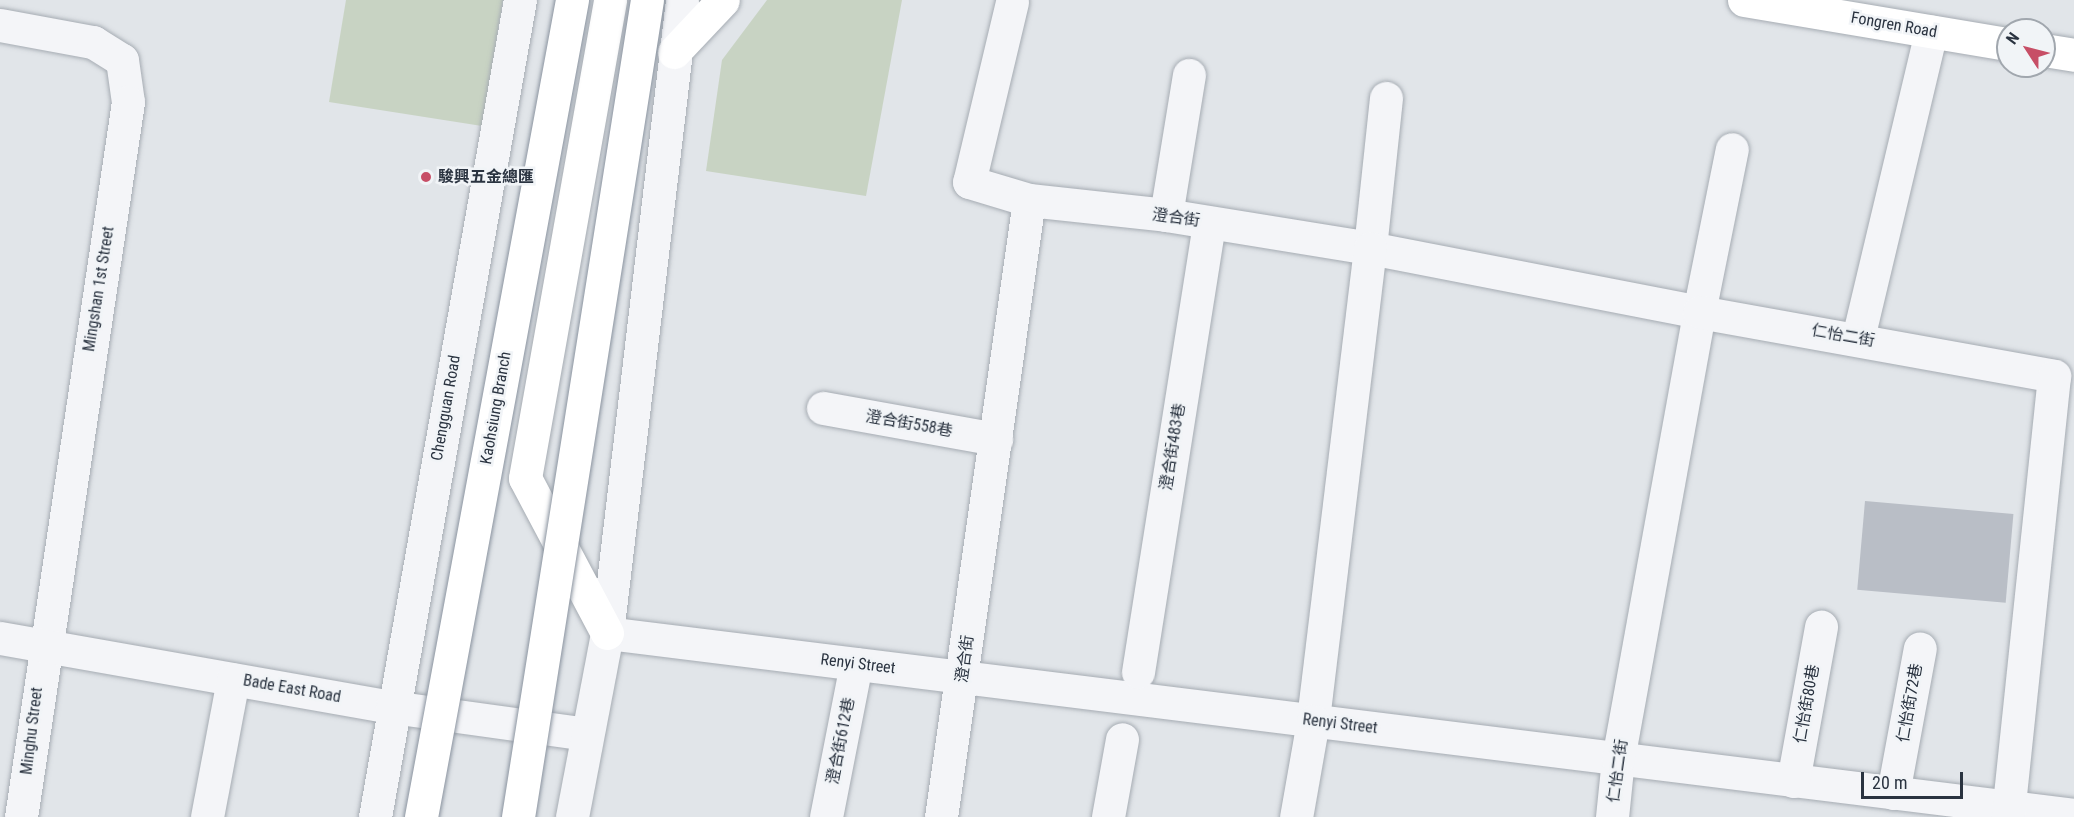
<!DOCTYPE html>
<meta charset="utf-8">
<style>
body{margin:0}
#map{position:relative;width:2074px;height:817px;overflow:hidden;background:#e1e5e9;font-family:"Roboto Condensed","Noto Sans TC",sans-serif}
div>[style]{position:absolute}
.green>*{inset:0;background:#c8d3c3}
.building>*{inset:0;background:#b9bec6;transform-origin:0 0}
.roads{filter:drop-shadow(0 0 2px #a6acb3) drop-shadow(0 0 2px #a6acb3)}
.minor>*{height:33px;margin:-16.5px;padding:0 16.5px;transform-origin:16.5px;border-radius:16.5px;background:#f4f5f8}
.major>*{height:33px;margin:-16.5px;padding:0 16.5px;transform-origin:16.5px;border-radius:16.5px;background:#fff}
.bridges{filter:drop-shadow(0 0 2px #8a939f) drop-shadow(0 0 2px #8a939f)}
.highway-bridge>*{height:33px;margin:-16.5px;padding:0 16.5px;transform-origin:16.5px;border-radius:16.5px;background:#fff}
.dots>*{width:16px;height:16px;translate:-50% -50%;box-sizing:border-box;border:3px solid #f1f4f7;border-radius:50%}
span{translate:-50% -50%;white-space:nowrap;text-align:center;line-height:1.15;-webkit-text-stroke:5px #f1f4f7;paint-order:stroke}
.street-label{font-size:16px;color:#2a3340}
.poi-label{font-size:16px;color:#2a3340;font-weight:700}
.left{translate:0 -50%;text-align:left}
.north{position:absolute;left:1996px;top:18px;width:60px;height:60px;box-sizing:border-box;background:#f1f4f7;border:2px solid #a1a7ae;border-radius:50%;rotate:306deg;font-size:16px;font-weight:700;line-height:24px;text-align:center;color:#2a3340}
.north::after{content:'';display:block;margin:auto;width:21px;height:27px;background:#c74e66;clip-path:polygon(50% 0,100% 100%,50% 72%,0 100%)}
.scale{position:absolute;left:1861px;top:772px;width:102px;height:27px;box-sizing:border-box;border:3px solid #2a3340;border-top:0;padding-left:8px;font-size:18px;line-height:21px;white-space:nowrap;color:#2a3340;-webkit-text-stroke:4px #f1f4f7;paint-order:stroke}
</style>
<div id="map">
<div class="green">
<i style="clip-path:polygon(346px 0,503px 0,482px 126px,329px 102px)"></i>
<i style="clip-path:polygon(767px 0,902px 0,866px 196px,706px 171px,722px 60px)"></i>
</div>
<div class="building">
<i style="left:1865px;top:501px;width:149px;height:89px;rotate:5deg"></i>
</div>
<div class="roads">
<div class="minor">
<i style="left:1012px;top:2px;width:185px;rotate:103.4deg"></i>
<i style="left:969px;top:182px;width:63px;rotate:16.7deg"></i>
<i style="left:0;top:25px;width:95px;rotate:10.4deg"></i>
<i style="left:93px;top:42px;width:34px;rotate:32deg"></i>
<i style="left:122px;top:60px;width:42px;rotate:81.9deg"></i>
<i style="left:128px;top:102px;width:723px;rotate:98.51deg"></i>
<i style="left:1386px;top:98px;width:151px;rotate:96.1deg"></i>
<i style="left:1370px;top:248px;width:335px;rotate:11deg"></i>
<i style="left:1699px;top:312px;width:166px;rotate:-78.6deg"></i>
<i style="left:1166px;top:215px;width:142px;rotate:-80.7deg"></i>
<i style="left:1858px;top:338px;width:315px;rotate:-76.6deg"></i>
<i style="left:823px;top:408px;width:176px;rotate:10.2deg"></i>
<i style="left:607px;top:633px;width:1478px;rotate:7.07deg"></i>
<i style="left:0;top:638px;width:398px;rotate:10deg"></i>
<i style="left:392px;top:707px;width:196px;rotate:7.9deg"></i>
<i style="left:1138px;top:672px;width:455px;rotate:-81deg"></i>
<i style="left:1793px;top:781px;width:157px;rotate:-79.7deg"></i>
<i style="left:1893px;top:793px;width:147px;rotate:-79.5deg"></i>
<i style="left:207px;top:817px;width:140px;rotate:-79.3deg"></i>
<i style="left:375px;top:817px;width:830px;rotate:-79.94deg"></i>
<i style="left:572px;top:817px;width:187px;rotate:-79.2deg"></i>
<i style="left:607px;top:633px;width:637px;rotate:-83.24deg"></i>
<i style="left:826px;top:817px;width:156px;rotate:-78.9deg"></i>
<i style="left:941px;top:817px;width:623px;rotate:-81.88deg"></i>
<i style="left:1029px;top:200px;width:138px;rotate:6.2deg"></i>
<i style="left:1166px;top:215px;width:207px;rotate:9.2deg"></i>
<i style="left:1370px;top:248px;width:476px;rotate:96.9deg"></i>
<i style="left:1313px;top:721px;width:97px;rotate:100deg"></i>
<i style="left:1108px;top:817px;width:79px;rotate:-79.8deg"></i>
<i style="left:1612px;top:817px;width:58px;rotate:-84.1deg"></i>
<i style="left:1618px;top:759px;width:454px;rotate:-79.7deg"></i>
<i style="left:1699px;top:312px;width:361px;rotate:10.2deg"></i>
<i style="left:2054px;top:376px;width:443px;rotate:96deg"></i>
</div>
<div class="major">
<i style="left:1744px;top:0;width:268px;rotate:9.5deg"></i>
<i style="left:2044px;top:50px;width:30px;rotate:9deg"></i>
<i style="left:674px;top:52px;width:71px;rotate:-46.7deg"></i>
<i style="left:607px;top:633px;width:175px;rotate:-117.9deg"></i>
<i style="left:525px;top:478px;width:485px;rotate:-79.9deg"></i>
</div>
</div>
<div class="bridges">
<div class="highway-bridge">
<i style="left:421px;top:817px;width:831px;rotate:-79.53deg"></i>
<i style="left:518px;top:817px;width:827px;rotate:-81.03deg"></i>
</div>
</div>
<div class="dots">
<i style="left:426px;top:177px;background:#c74e66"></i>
</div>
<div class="street-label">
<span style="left:1894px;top:25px;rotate:10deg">Fongren Road</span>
<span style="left:1176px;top:218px;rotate:8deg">澄合街</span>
<span style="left:99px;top:289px;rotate:-81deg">Mingshan 1st Street</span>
<span style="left:1843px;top:336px;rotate:10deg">仁怡二街</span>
<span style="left:446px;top:408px;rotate:-80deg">Chengguan Road</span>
<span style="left:496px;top:408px;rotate:-80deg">Kaohsiung Branch</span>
<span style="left:909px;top:424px;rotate:10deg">澄合街558巷</span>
<span style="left:1173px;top:447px;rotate:-81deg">澄合街483巷</span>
<span style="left:965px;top:659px;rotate:-82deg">澄合街</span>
<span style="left:858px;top:664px;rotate:7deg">Renyi Street</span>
<span style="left:292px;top:689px;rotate:10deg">Bade East Road</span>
<span style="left:1910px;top:703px;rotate:-80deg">仁怡街72巷</span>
<span style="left:1807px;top:704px;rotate:-80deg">仁怡街80巷</span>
<span style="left:1340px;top:724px;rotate:7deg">Renyi Street</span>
<span style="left:32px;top:731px;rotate:-83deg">Minghu Street</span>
<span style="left:841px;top:741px;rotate:-79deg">澄合街612巷</span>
<span style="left:1618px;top:771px;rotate:-82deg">仁怡二街</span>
</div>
<div class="poi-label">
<span class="left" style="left:438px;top:177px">駿興五金總匯</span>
</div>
<div class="north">N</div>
<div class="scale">20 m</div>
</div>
